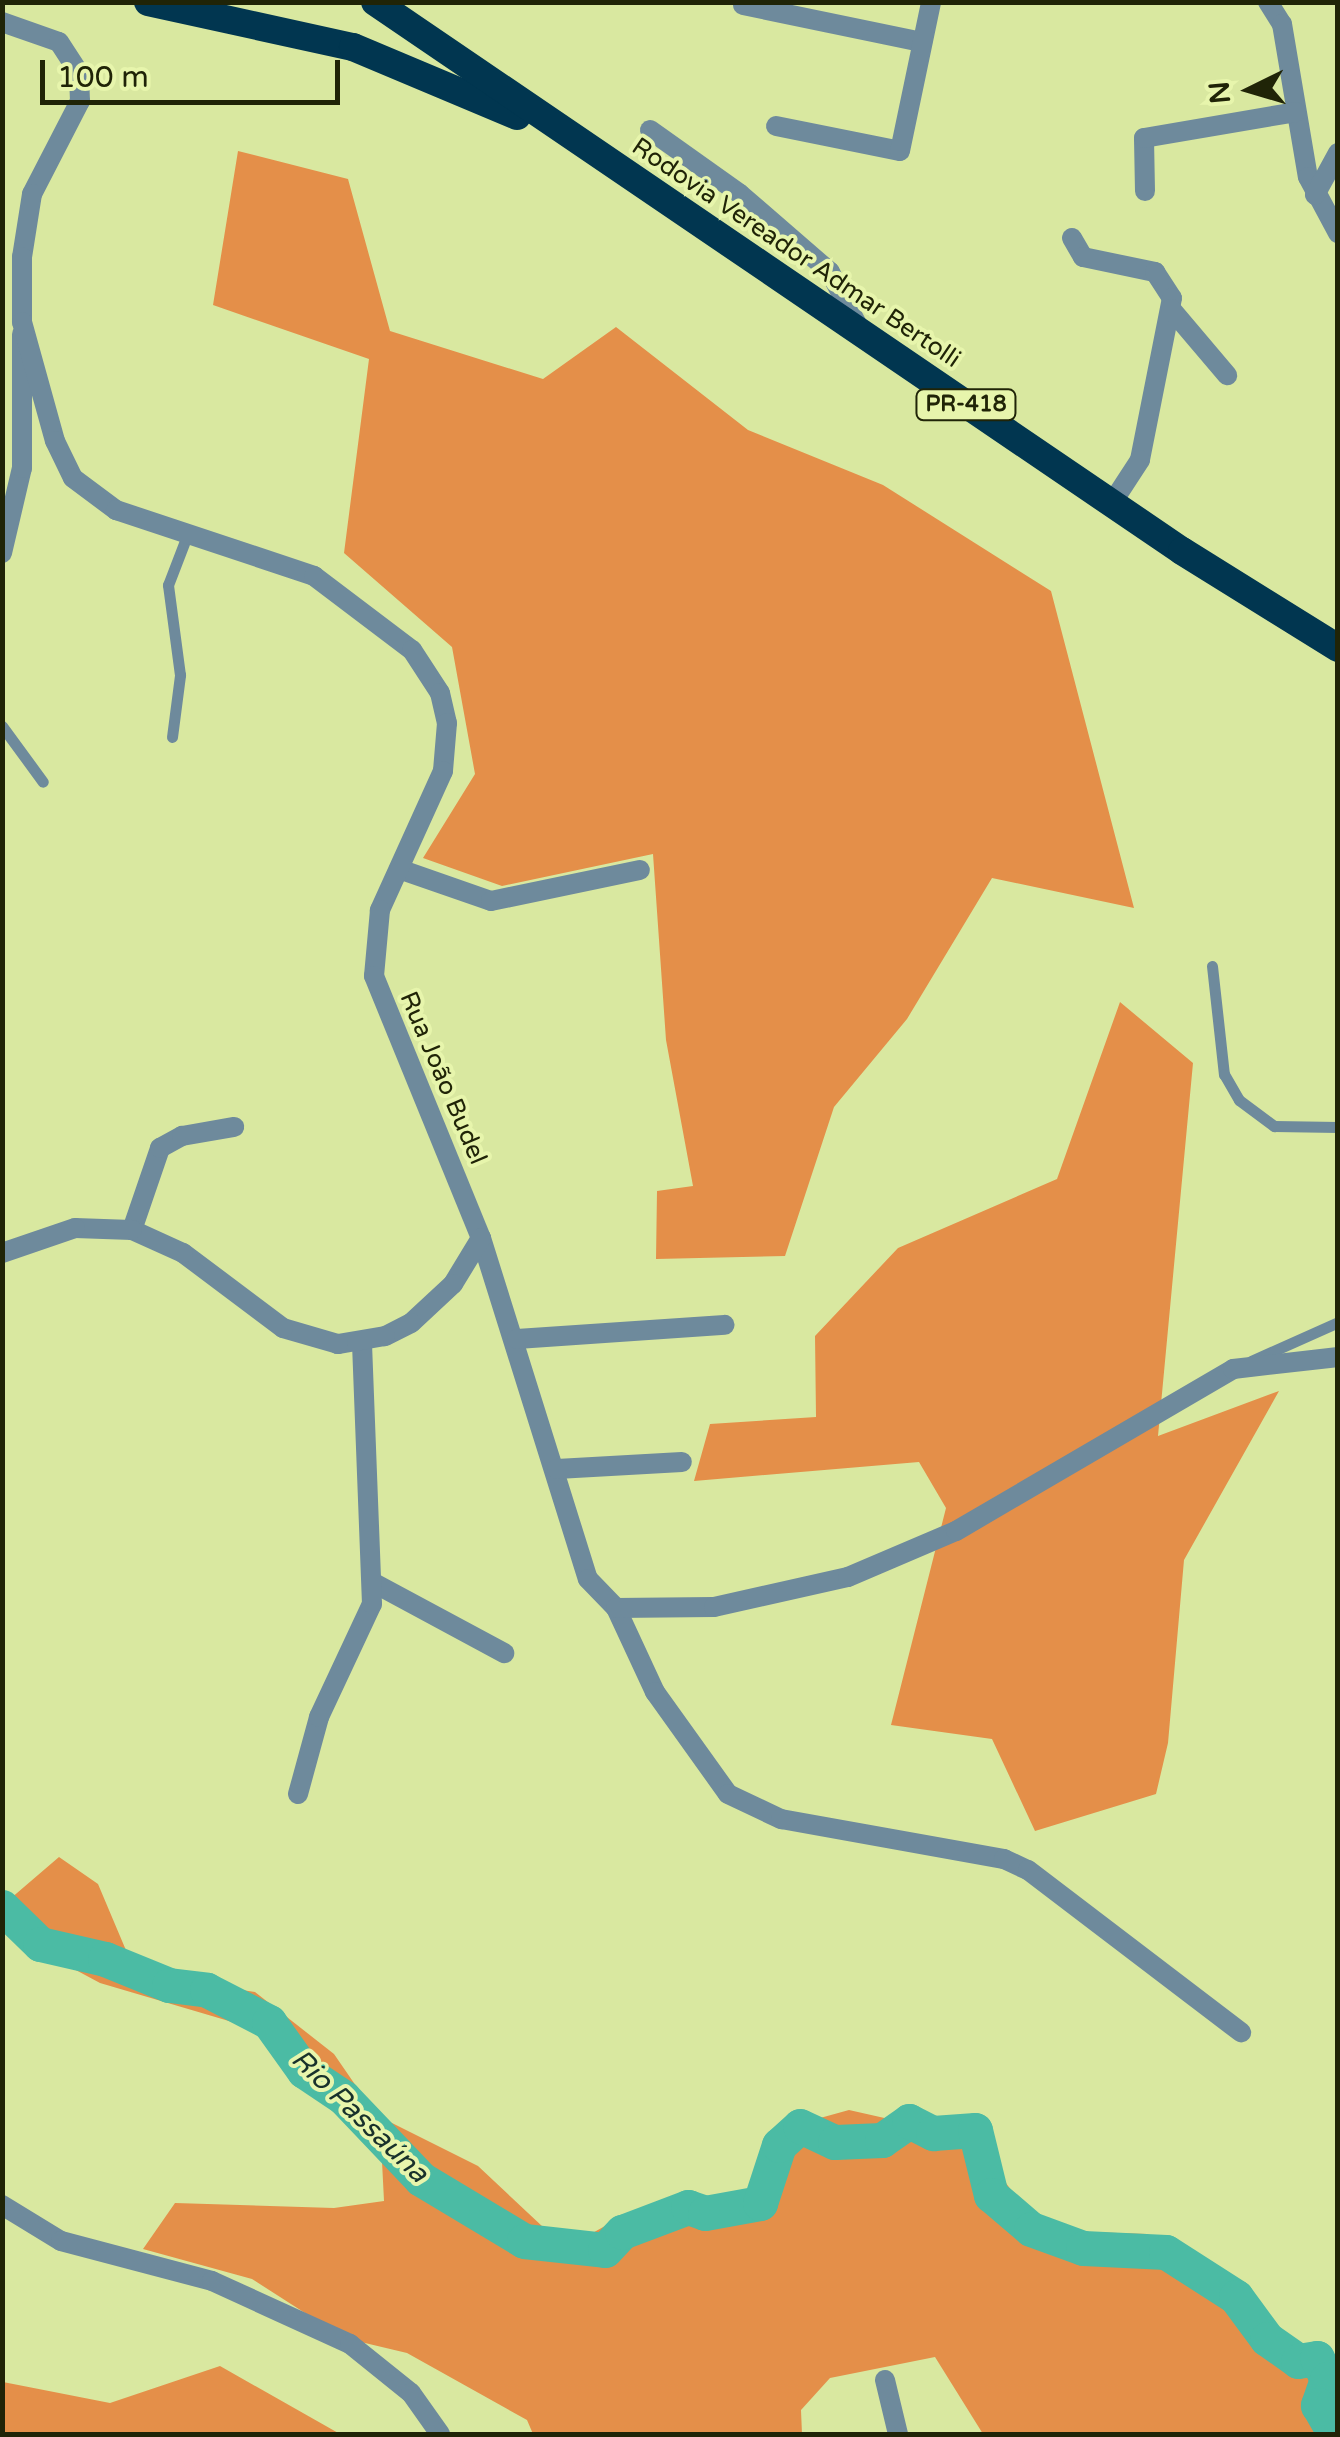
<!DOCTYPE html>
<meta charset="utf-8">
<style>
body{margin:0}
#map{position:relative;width:1340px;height:2437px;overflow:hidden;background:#d9e8a0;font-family:"Varela Round",sans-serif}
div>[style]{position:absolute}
.forest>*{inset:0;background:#e48f49}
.river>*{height:35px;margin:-17.5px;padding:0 17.5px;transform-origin:17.5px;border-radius:17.5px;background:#4bbba4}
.service>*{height:11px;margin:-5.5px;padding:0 5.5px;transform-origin:5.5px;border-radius:5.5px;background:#6e8a9c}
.minor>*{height:20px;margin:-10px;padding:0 10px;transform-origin:10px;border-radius:10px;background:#6e8a9c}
.tertiary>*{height:20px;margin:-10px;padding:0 10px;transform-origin:10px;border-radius:10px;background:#6e8a9c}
.trunk>*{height:28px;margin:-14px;padding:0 14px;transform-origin:14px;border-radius:14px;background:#013650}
span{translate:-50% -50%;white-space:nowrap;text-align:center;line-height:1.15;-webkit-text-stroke:8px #e7f5ac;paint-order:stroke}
.shield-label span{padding:2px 8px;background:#e7f5ac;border:2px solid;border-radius:8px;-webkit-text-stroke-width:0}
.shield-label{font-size:22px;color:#202407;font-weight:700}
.street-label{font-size:25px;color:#202407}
.water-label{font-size:28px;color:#18312b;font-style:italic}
.frame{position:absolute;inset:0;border:5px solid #202407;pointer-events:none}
.north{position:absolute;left:1200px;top:40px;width:100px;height:100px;-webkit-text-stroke:8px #e7f5ac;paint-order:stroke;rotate:265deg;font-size:28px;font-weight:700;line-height:40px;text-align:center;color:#202407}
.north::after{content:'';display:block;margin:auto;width:35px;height:45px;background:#202407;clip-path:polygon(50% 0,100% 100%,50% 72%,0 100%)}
.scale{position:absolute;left:40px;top:60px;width:300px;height:45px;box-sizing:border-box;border:5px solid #202407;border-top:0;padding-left:12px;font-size:30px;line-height:35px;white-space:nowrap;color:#202407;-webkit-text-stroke:8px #e7f5ac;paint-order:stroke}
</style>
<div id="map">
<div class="forest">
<i style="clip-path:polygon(238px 151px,348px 179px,390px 331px,543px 379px,616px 327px,748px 430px,883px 485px,1051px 591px,1134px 908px,992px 878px,907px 1019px,834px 1107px,785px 1256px,656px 1259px,657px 1191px,693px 1186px,666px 1040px,653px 854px,502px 886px,423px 858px,475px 774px,452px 647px,344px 553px,369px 359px,213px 305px)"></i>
<i style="clip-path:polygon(1120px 1002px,1193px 1063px,1158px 1436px,1279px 1391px,1184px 1560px,1168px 1743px,1156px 1794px,1035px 1831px,992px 1739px,891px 1725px,946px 1508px,919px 1462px,694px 1481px,710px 1424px,816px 1417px,815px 1336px,898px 1248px,1057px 1179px)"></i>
<i style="clip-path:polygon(59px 1857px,98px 1884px,136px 1974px,255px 1992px,334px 2054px,376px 2115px,478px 2166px,543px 2227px,580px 2240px,630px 2212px,751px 2203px,784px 2128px,849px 2110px,973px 2138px,1025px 2209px,1061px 2231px,1147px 2234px,1244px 2282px,1337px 2408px,1337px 2434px,983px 2434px,935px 2357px,830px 2378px,801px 2410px,802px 2434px,533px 2434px,527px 2420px,407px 2353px,344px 2338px,252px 2279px,143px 2249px,175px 2203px,334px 2208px,384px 2201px,380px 2122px,340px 2077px,263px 2031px,100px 1983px,3px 1931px,2px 1893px,10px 1899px)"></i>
<i style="clip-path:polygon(220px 2366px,340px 2434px,3px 2434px,3px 2382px,110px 2403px)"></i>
</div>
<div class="river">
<i style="left:2px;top:1907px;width:53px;rotate:44.2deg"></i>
<i style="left:40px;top:1944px;width:67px;rotate:13deg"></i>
<i style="left:105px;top:1959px;width:69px;rotate:22.1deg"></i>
<i style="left:169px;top:1985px;width:38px;rotate:7deg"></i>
<i style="left:207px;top:1990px;width:70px;rotate:27.3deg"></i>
<i style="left:269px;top:2022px;width:60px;rotate:54.5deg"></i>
<i style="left:304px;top:2071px;width:47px;rotate:33.7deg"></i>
<i style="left:343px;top:2097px;width:113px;rotate:46.4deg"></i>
<i style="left:421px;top:2179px;width:120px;rotate:31deg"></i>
<i style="left:524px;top:2241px;width:81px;rotate:6.3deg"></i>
<i style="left:605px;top:2250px;width:25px;rotate:-47deg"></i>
<i style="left:622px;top:2232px;width:71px;rotate:-20.7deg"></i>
<i style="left:688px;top:2207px;width:18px;rotate:19deg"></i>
<i style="left:705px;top:2213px;width:56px;rotate:-10.3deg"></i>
<i style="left:760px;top:2203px;width:61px;rotate:-71.9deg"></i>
<i style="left:779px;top:2145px;width:28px;rotate:-42deg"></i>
<i style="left:800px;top:2126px;width:38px;rotate:25deg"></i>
<i style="left:835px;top:2142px;width:47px;rotate:-2.4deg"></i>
<i style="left:882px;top:2140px;width:33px;rotate:-35deg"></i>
<i style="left:909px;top:2121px;width:27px;rotate:27deg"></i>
<i style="left:933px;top:2133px;width:42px;rotate:-4.1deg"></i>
<i style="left:975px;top:2130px;width:67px;rotate:76.2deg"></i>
<i style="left:991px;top:2195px;width:52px;rotate:40.4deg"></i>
<i style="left:1031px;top:2229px;width:55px;rotate:20.1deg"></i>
<i style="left:1083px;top:2248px;width:83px;rotate:2.8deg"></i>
<i style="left:1166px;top:2252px;width:83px;rotate:32.7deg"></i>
<i style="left:1236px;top:2297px;width:52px;rotate:53.6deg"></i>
<i style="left:1267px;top:2339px;width:38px;rotate:35deg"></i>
<i style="left:1298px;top:2361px;width:19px;rotate:-9deg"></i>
<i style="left:1317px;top:2358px;width:23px;rotate:65deg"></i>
<i style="left:1327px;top:2379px;width:28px;rotate:109deg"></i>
<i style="left:1318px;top:2405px;width:34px;rotate:60deg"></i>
</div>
<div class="service">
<i style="left:2px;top:726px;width:69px;rotate:53.8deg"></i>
<i style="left:172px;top:737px;width:63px;rotate:-82.6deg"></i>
<i style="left:180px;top:675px;width:91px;rotate:-97.6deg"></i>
<i style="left:168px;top:585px;width:56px;rotate:-69deg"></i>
<i style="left:1212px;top:966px;width:109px;rotate:83.7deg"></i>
<i style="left:1224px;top:1074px;width:30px;rotate:60deg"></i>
<i style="left:1239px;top:1100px;width:44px;rotate:36.6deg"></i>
<i style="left:1274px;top:1126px;width:64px;rotate:0.9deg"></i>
<i style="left:1251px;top:1361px;width:95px;rotate:-24.1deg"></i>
</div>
<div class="minor">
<i style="left:1268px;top:2px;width:26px;rotate:58deg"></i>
<i style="left:1282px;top:24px;width:155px;rotate:80.4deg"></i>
<i style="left:1308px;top:177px;width:64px;rotate:61.8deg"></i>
<i style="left:743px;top:5px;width:183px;rotate:11.7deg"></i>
<i style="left:776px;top:126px;width:126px;rotate:11.4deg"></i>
<i style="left:900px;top:151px;width:152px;rotate:-78.2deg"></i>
<i style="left:650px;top:130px;width:110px;rotate:35.4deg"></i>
<i style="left:740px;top:194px;width:119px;rotate:40.9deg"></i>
<i style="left:830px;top:272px;width:70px;rotate:62.7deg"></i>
<i style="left:1145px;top:191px;width:53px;rotate:-91.1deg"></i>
<i style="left:1144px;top:138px;width:154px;rotate:-9.7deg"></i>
<i style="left:1315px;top:195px;width:48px;rotate:-61.3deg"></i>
<i style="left:1072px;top:238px;width:22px;rotate:60deg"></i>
<i style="left:1083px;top:257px;width:74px;rotate:11.8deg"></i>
<i style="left:1155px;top:272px;width:31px;rotate:57deg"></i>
<i style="left:1172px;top:298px;width:165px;rotate:101.2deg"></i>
<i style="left:1140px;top:460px;width:51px;rotate:123.1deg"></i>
<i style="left:1171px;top:309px;width:87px;rotate:49.7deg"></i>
<i style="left:2px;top:553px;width:87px;rotate:-76.8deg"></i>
<i style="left:22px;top:468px;width:134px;rotate:-90deg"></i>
<i style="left:399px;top:869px;width:97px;rotate:19.2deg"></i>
<i style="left:491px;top:901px;width:152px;rotate:-11.8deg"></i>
<i style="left:132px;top:1230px;width:87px;rotate:-71.1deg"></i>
<i style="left:160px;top:1148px;width:25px;rotate:-29deg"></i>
<i style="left:182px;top:1136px;width:53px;rotate:-9.8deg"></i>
<i style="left:481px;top:1238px;width:357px;rotate:72.6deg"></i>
<i style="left:588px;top:1579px;width:40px;rotate:46deg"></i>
<i style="left:616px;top:1608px;width:93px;rotate:65.1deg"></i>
<i style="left:655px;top:1692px;width:125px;rotate:54.4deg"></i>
<i style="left:728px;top:1794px;width:59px;rotate:25.3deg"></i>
<i style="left:781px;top:1819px;width:227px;rotate:10.2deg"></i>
<i style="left:1004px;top:1859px;width:26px;rotate:25deg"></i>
<i style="left:1028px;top:1870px;width:268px;rotate:37.3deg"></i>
<i style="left:517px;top:1339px;width:208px;rotate:-3.9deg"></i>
<i style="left:557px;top:1469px;width:125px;rotate:-3.2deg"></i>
<i style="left:374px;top:1583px;width:148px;rotate:28.3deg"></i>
<i style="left:616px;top:1608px;width:98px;rotate:-0.6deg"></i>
<i style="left:714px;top:1607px;width:137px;rotate:-12.6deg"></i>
<i style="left:848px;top:1577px;width:117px;rotate:-23.1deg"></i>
<i style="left:956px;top:1531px;width:321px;rotate:-30.3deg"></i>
<i style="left:1233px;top:1369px;width:106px;rotate:-6.5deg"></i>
<i style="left:298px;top:1794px;width:80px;rotate:-74.7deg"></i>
<i style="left:319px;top:1717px;width:125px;rotate:-64.9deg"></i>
<i style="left:372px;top:1604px;width:262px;rotate:-92.2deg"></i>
<i style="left:2px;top:2205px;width:69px;rotate:31.4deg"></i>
<i style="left:61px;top:2241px;width:156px;rotate:14.8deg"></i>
<i style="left:212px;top:2281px;width:152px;rotate:24.5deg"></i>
<i style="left:350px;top:2344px;width:78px;rotate:38.8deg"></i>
<i style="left:411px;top:2393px;width:50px;rotate:54.7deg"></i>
<i style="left:885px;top:2380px;width:56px;rotate:76.5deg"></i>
</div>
<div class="tertiary">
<i style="left:2px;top:22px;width:60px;rotate:19.3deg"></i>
<i style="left:59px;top:42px;width:37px;rotate:57deg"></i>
<i style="left:79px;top:73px;width:28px;rotate:88deg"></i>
<i style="left:80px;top:101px;width:105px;rotate:117.3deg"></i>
<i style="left:32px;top:194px;width:64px;rotate:99deg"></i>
<i style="left:22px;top:257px;width:65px;rotate:90deg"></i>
<i style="left:22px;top:322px;width:123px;rotate:74.5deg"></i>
<i style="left:55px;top:441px;width:41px;rotate:64.1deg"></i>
<i style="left:73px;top:478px;width:54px;rotate:36.7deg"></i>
<i style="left:116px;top:510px;width:209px;rotate:18.4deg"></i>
<i style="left:314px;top:576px;width:123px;rotate:37.1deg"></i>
<i style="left:412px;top:650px;width:51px;rotate:56.9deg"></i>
<i style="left:440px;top:693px;width:31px;rotate:77deg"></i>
<i style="left:447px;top:723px;width:48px;rotate:94.8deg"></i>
<i style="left:443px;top:771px;width:153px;rotate:114.4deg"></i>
<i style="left:380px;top:910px;width:66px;rotate:95.2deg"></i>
<i style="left:374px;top:976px;width:283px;rotate:67.8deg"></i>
<i style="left:481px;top:1238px;width:54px;rotate:121.3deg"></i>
<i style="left:453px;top:1284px;width:57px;rotate:137.1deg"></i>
<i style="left:411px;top:1323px;width:29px;rotate:153deg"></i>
<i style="left:385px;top:1336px;width:48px;rotate:170.3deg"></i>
<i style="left:338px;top:1344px;width:57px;rotate:-163.8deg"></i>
<i style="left:283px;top:1328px;width:125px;rotate:-143.1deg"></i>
<i style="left:183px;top:1253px;width:56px;rotate:-155.7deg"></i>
<i style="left:132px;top:1230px;width:57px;rotate:-178deg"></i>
<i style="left:75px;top:1228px;width:77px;rotate:161.1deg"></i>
</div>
<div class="trunk">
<i style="left:148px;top:2px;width:210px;rotate:12.4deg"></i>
<i style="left:353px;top:47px;width:178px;rotate:22.8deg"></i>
<i style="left:375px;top:2px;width:976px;rotate:34.23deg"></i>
<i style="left:1182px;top:551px;width:184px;rotate:31.9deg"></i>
</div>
<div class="shield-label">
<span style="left:966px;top:405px">PR-418</span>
</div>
<div class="street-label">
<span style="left:796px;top:253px;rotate:34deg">Rodovia Vereador Admar Bertolli</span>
<span style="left:443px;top:1078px;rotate:67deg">Rua João Budel</span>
</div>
<div class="water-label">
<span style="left:360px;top:2116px;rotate:44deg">Rio Passaúna</span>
</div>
<div class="frame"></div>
<div class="north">N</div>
<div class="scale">100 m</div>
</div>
